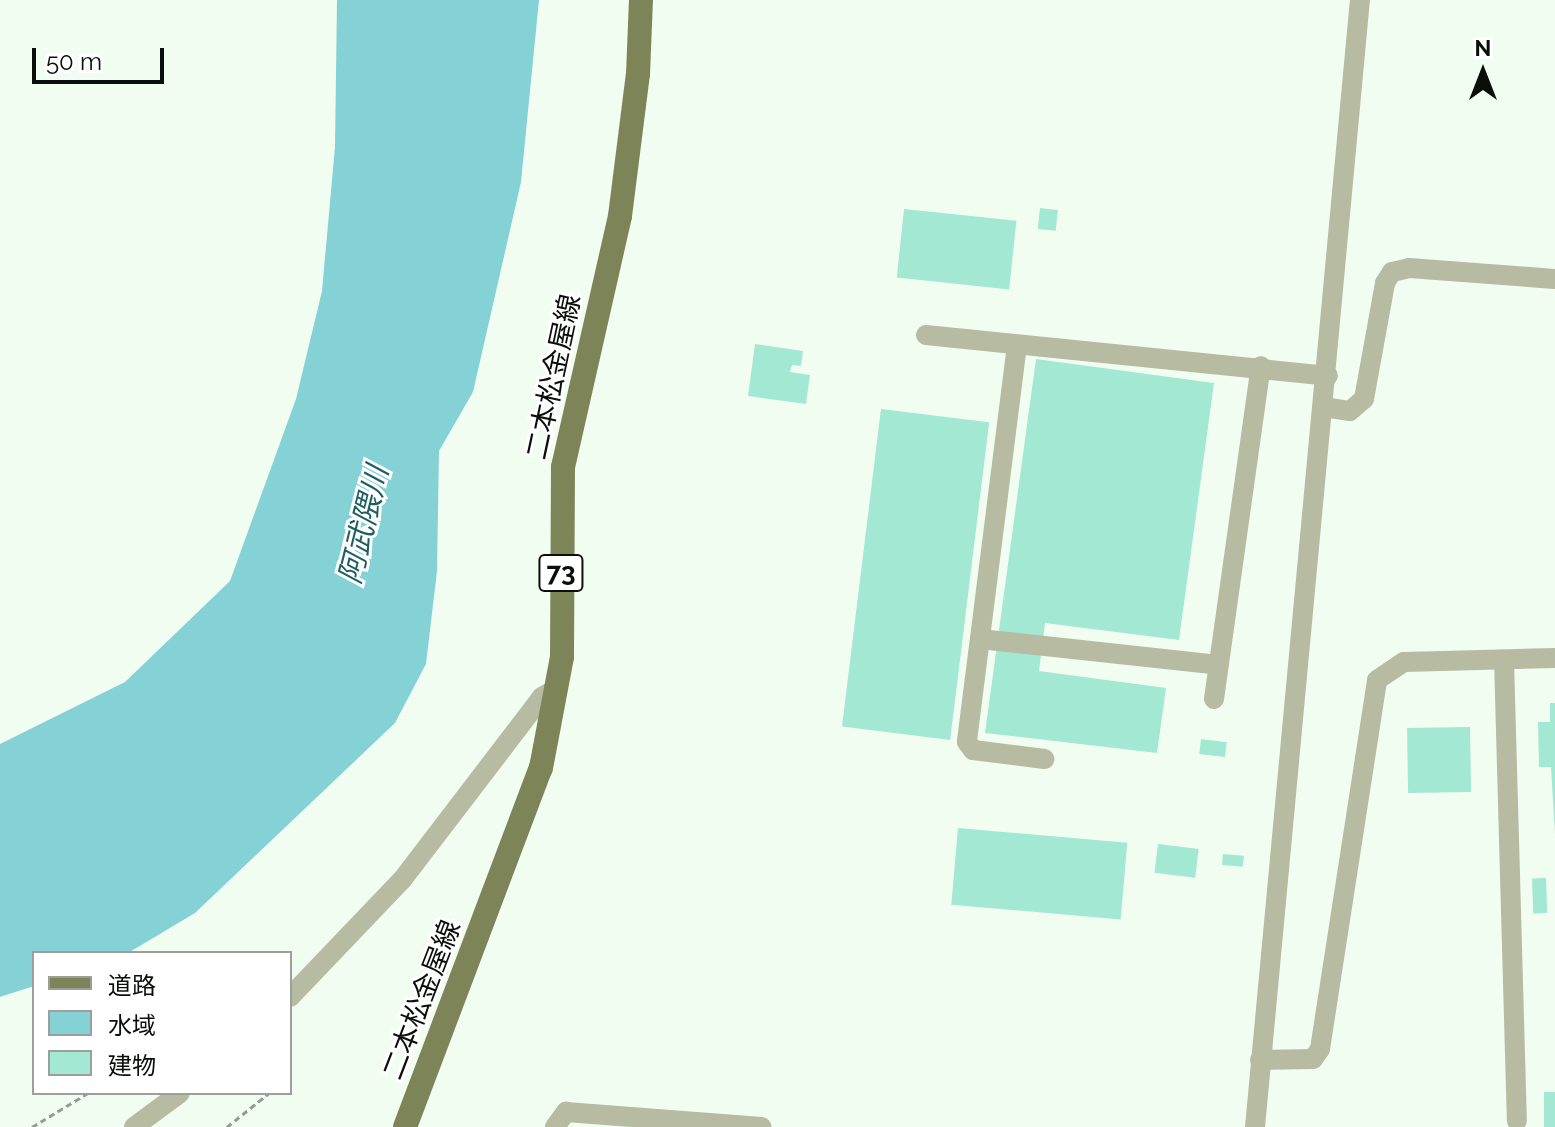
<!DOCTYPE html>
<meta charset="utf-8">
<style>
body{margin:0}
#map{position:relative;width:1555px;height:1127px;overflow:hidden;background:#f2fdf2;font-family:Raleway,"Noto Sans JP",sans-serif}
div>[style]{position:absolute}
.water>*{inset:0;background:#84d1d6}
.building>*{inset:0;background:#a2e8d2;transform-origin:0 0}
.path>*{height:3px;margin-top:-1.5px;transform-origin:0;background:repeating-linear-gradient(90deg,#949c94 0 6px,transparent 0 10px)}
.minor>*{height:20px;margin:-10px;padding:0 10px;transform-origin:10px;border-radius:10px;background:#b6bba2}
.major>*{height:24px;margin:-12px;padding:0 12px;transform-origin:12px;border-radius:12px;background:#7d8558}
span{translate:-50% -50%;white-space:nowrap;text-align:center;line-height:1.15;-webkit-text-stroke:6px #fff;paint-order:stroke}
.shield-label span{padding:2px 6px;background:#fff;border:2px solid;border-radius:6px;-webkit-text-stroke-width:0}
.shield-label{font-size:26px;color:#0b0f0b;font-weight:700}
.street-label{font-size:28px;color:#0b0f0b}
.water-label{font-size:30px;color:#1f5f63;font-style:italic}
.legend{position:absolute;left:32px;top:951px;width:260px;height:144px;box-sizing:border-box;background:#fff;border:2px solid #9d9f9d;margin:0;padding:10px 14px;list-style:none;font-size:24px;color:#0b0f0b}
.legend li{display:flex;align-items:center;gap:16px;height:40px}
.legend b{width:40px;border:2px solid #9d9f9d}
.north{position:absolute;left:1443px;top:32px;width:80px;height:80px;-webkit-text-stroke:6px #fff;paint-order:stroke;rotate:0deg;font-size:22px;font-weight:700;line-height:32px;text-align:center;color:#0b0f0b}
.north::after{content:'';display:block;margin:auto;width:28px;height:36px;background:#0b0f0b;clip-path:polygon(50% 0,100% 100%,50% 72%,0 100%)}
.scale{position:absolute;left:32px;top:48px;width:132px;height:36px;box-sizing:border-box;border:4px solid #0b0f0b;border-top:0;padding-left:10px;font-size:24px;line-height:28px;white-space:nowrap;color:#0b0f0b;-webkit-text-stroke:6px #fff;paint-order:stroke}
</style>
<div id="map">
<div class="water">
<i style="clip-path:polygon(337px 0,539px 0,521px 182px,473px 392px,439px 451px,437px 571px,426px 664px,395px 723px,195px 913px,128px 953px,34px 953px,34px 986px,0 997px,0 744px,125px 682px,230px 581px,296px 399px,322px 291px,335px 147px)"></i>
</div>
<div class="building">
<i style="left:1040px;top:208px;width:18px;height:21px;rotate:6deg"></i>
<i style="left:904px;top:209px;width:113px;height:69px;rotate:6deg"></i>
<i style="clip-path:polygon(755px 344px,803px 351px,801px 366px,792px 365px,790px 372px,810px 375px,806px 404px,748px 396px)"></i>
<i style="clip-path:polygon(1036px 359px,1214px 383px,1179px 640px,1045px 623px,1039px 671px,1166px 688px,1157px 753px,985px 733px)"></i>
<i style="left:881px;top:409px;width:109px;height:320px;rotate:7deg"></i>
<i style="clip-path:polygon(1550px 703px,1555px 703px,1555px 834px,1551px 767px,1539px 767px,1538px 722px,1550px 722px)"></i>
<i style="left:1470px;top:727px;width:65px;height:63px;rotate:89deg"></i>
<i style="left:1201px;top:739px;width:26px;height:15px;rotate:7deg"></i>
<i style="left:958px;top:828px;width:170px;height:77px;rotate:5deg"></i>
<i style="left:1158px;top:844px;width:41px;height:29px;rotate:7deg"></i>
<i style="left:1223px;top:854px;width:21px;height:11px;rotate:5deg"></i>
<i style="left:1546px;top:878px;width:35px;height:14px;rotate:88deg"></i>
<i style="left:1544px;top:1092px;width:11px;height:35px"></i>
</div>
<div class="path">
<i style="left:32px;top:1127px;width:66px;rotate:-31.3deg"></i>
<i style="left:227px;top:1127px;width:54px;rotate:-39deg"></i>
</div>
<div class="minor">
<i style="left:926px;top:335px;width:404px;rotate:5.8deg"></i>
<i style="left:1017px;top:345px;width:400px;rotate:97.2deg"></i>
<i style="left:967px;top:742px;width:10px;rotate:53deg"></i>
<i style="left:973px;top:750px;width:72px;rotate:7.2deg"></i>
<i style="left:1324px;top:407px;width:26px;rotate:9deg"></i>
<i style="left:1350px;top:411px;width:18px;rotate:-41deg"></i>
<i style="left:1364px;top:399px;width:118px;rotate:-79.7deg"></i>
<i style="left:1385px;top:283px;width:13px;rotate:-58deg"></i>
<i style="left:1392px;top:272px;width:17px;rotate:-13deg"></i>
<i style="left:1409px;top:268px;width:146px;rotate:4.3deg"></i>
<i style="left:980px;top:639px;width:240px;rotate:6.2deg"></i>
<i style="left:1504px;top:660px;width:461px;rotate:88.4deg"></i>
<i style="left:1214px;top:699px;width:336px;rotate:-82deg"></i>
<i style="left:290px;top:997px;width:162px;rotate:-46.3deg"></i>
<i style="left:402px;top:880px;width:230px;rotate:-52.6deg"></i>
<i style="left:542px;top:697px;width:16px;rotate:-30deg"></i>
<i style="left:1260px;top:1060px;width:53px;rotate:-1.1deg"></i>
<i style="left:1313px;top:1059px;width:12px;rotate:-55deg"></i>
<i style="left:1320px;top:1049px;width:373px;rotate:-81.2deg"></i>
<i style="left:1377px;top:680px;width:32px;rotate:-34deg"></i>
<i style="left:1404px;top:662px;width:151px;rotate:-1.5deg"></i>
<i style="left:134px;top:1127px;width:57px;rotate:-36.5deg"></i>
<i style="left:555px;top:1127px;width:19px;rotate:-54deg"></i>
<i style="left:566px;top:1112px;width:196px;rotate:4.4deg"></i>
<i style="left:1255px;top:1127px;width:1132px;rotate:-84.68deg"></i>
</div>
<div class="major">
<i style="left:405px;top:1127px;width:384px;rotate:-69.3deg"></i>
<i style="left:541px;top:768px;width:113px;rotate:-79.3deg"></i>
<i style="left:562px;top:657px;width:190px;rotate:-89.7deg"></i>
<i style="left:563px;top:467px;width:257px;rotate:-77.2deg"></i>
<i style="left:620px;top:216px;width:143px;rotate:-82.8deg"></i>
<i style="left:638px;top:74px;width:74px;rotate:-87.7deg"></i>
</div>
<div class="shield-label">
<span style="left:561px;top:573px">73</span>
</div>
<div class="street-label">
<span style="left:554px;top:377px;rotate:-78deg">二本松金屋線</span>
<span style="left:422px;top:1000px;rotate:-69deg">二本松金屋線</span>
</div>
<div class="water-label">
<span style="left:364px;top:525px;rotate:-76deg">阿武隈川</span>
</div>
<ul class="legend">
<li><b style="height:10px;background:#7d8558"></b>道路</li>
<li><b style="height:22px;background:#84d1d6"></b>水域</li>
<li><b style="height:22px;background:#a2e8d2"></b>建物</li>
</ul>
<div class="north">N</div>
<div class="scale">50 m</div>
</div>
